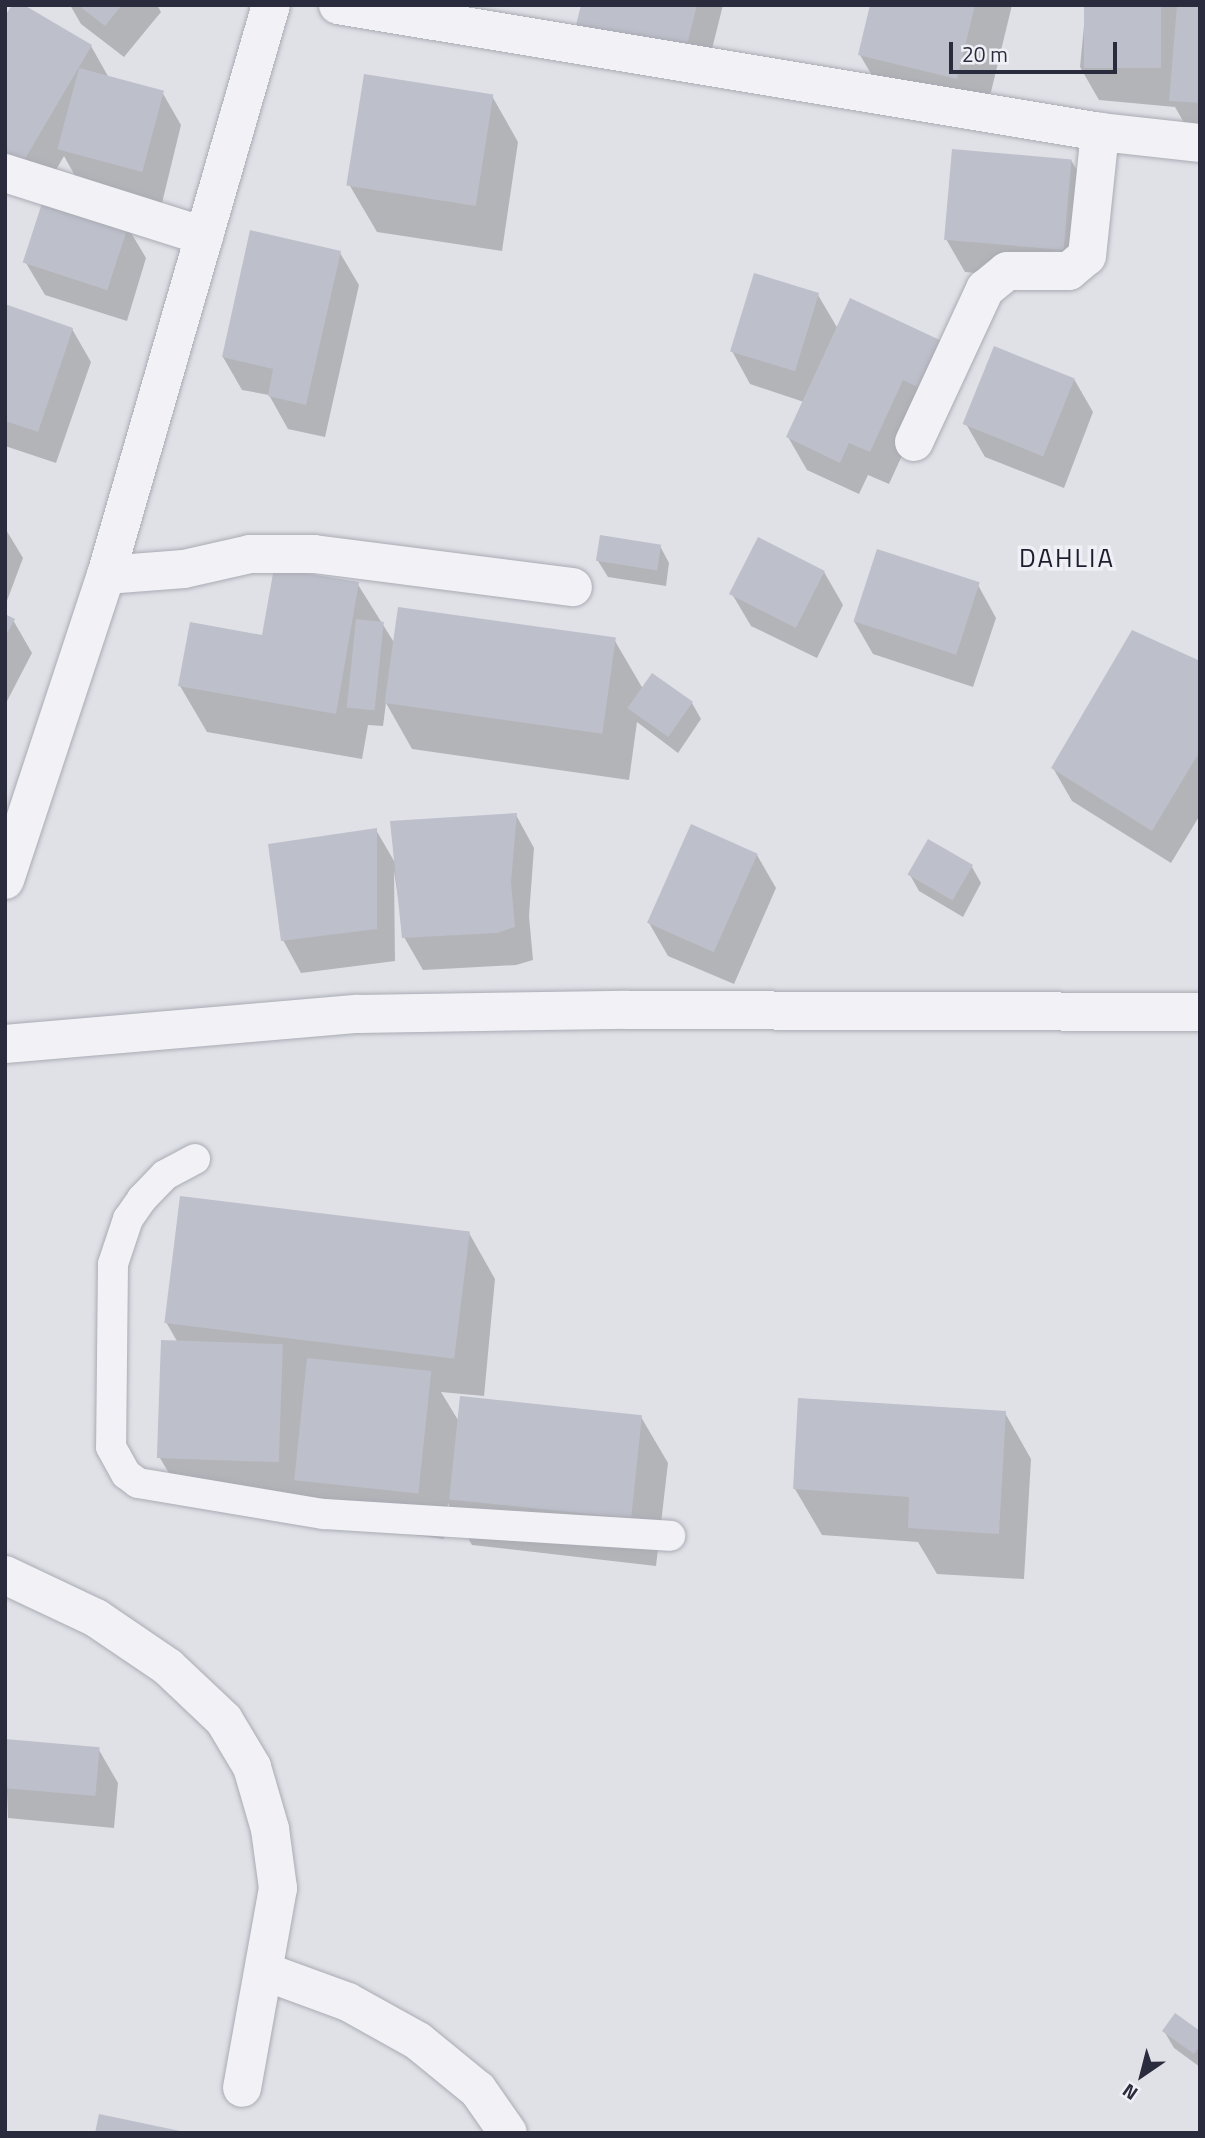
<!DOCTYPE html>
<style>
body{margin:0}
#map{position:relative;width:1205px;height:2138px;overflow:hidden;background:#e0e1e7;font-family:"Titillium Web",sans-serif}
div>[style]{position:absolute}
.shadow>*{inset:0;background:#0003}
.building>*{inset:0;background:#bdbfca;transform-origin:0 0}
.roads{filter:drop-shadow(0 0 2px #a9abb4) drop-shadow(0 0 2px #a9abb4)}
.service>*{height:30px;margin:-15px;padding:0 15px;transform-origin:15px;border-radius:15px;background:#f2f2f6}
.minor>*{height:38px;margin:-19px;padding:0 19px;transform-origin:19px;border-radius:19px;background:#f2f2f6}
.tertiary>*{height:38px;margin:-19px;padding:0 19px;transform-origin:19px;border-radius:19px;background:#f2f2f6}
span{translate:-50% -50%;white-space:nowrap;text-align:center;line-height:1.15;-webkit-text-stroke:7px #eff0f5;paint-order:stroke}
.neighbourhood-label{font-size:26px;color:#1c1e2e;letter-spacing:2px}
.frame{position:absolute;inset:0;border:7px solid #2a2c3d;pointer-events:none}
.north{position:absolute;left:1107px;top:2040px;width:70px;height:70px;-webkit-text-stroke:5px #eff0f5;paint-order:stroke;rotate:215deg;font-size:19px;font-weight:700;line-height:28px;text-align:center;color:#2a2c3d}
.north::after{content:'';display:block;margin:auto;width:24px;height:32px;background:#2a2c3d;clip-path:polygon(50% 0,100% 100%,50% 72%,0 100%)}
.scale{position:absolute;left:949px;top:42px;width:168px;height:32px;box-sizing:border-box;border:4px solid #2a2c3d;border-top:0;padding-left:9px;font-size:21px;line-height:24px;white-space:nowrap;color:#2a2c3d;-webkit-text-stroke:5px #eff0f5;paint-order:stroke}
</style>
<div id="map">
<div class="shadow">
<i style="clip-path:polygon(70px 5px,157px 5px,161px 12px,124px 57px,81px 24px)"></i>
<i style="clip-path:polygon(583px 5px,723px 5px,703px 85px)"></i>
<i style="clip-path:polygon(872px 5px,1012px 5px,983px 125px,887px 101px,860px 55px)"></i>
<i style="clip-path:polygon(1086px 5px,1200px 5px,1200px 134px,1190px 133px,1175px 107px,1099px 100px,1080px 67px)"></i>
<i style="clip-path:polygon(5px 20px,91px 46px,109px 78px,162px 92px,181px 125px,162px 203px,79px 183px,64px 156px,41px 196px,5px 174px)"></i>
<i style="clip-path:polygon(492px 96px,518px 142px,502px 251px,377px 232px,350px 186px)"></i>
<i style="clip-path:polygon(1071px 160px,1090px 193px,1083px 283px,965px 272px,946px 239px)"></i>
<i style="clip-path:polygon(127px 226px,146px 258px,127px 321px,45px 295px,26px 263px)"></i>
<i style="clip-path:polygon(340px 253px,359px 285px,325px 437px,288px 429px,269px 395px,242px 390px,223px 357px)"></i>
<i style="clip-path:polygon(818px 295px,838px 329px,942px 343px,922px 412px,889px 484px,868px 475px,859px 494px,807px 470px,788px 437px,804px 402px,750px 384px,732px 351px)"></i>
<i style="clip-path:polygon(5px 306px,72px 329px,91px 362px,56px 463px,5px 446px)"></i>
<i style="clip-path:polygon(1074px 379px,1093px 412px,1064px 488px,985px 457px,966px 424px)"></i>
<i style="clip-path:polygon(5px 528px,23px 558px,5px 606px)"></i>
<i style="clip-path:polygon(660px 546px,669px 563px,666px 586px,608px 577px,598px 561px)"></i>
<i style="clip-path:polygon(824px 572px,843px 605px,817px 658px,751px 626px,732px 594px)"></i>
<i style="clip-path:polygon(357px 583px,395px 644px,615px 641px,643px 689px,692px 703px,701px 719px,678px 753px,637px 722px,629px 780px,412px 749px,386px 703px,383px 726px,368px 725px,362px 759px,207px 732px,180px 686px)"></i>
<i style="clip-path:polygon(978px 585px,996px 618px,973px 687px,873px 654px,854px 621px)"></i>
<i style="clip-path:polygon(5px 616px,13px 620px,32px 653px,5px 705px)"></i>
<i style="clip-path:polygon(1200px 663px,1200px 815px,1171px 863px,1072px 801px,1053px 768px)"></i>
<i style="clip-path:polygon(516px 815px,534px 848px,529px 916px,533px 960px,516px 965px,423px 970px,404px 937px,394px 871px,395px 961px,301px 973px,283px 940px,376px 830px,397px 866px)"></i>
<i style="clip-path:polygon(757px 855px,776px 888px,734px 984px,668px 956px,649px 923px)"></i>
<i style="clip-path:polygon(972px 867px,981px 883px,963px 917px,919px 891px,910px 875px)"></i>
<i style="clip-path:polygon(469px 1233px,495px 1279px,484px 1396px,441px 1392px,458px 1420px,641px 1417px,668px 1463px,656px 1566px,472px 1545px,448px 1503px,444px 1539px,187px 1504px,160px 1458px,178px 1343px,166px 1322px)"></i>
<i style="clip-path:polygon(1005px 1413px,1031px 1459px,1024px 1579px,937px 1574px,918px 1542px,822px 1535px,795px 1489px)"></i>
<i style="clip-path:polygon(5px 1741px,99px 1750px,118px 1783px,114px 1828px,8px 1818px)"></i>
<i style="clip-path:polygon(1164px 2031px,1200px 2033px,1200px 2067px,1174px 2048px)"></i>
</div>
<div class="building">
<i style="clip-path:polygon(12px 5px,24px 5px,92px 45px,22px 164px,5px 154px,5px 16px)"></i>
<i style="clip-path:polygon(78px 5px,122px 5px,105px 26px)"></i>
<i style="clip-path:polygon(581px 5px,697px 5px,685px 53px,576px 25px)"></i>
<i style="clip-path:polygon(870px 5px,975px 5px,957px 79px,858px 55px)"></i>
<i style="left:1084px;top:5px;width:77px;height:63px"></i>
<i style="clip-path:polygon(1177px 5px,1200px 5px,1200px 103px,1169px 101px)"></i>
<i style="left:79px;top:68px;width:88px;height:84px;rotate:15deg"></i>
<i style="left:364px;top:74px;width:131px;height:113px;rotate:9deg"></i>
<i style="left:952px;top:149px;width:120px;height:91px;rotate:5deg"></i>
<i style="left:44px;top:197px;width:89px;height:69px;rotate:18deg"></i>
<i style="clip-path:polygon(250px 230px,341px 251px,306px 405px,268px 396px,273px 369px,222px 357px)"></i>
<i style="left:754px;top:273px;width:68px;height:82px;rotate:17deg"></i>
<i style="clip-path:polygon(850px 298px,944px 342px,922px 389px,903px 380px,870px 452px,849px 443px,840px 463px,786px 437px)"></i>
<i style="clip-path:polygon(5px 304px,73px 328px,38px 432px,5px 421px)"></i>
<i style="left:994px;top:346px;width:87px;height:84px;rotate:22deg"></i>
<i style="left:600px;top:535px;width:62px;height:26px;rotate:9deg"></i>
<i style="left:758px;top:537px;width:75px;height:64px;rotate:27deg"></i>
<i style="left:877px;top:549px;width:108px;height:76px;rotate:18deg"></i>
<i style="clip-path:polygon(274px 568px,359px 582px,336px 714px,178px 686px,190px 622px,262px 635px)"></i>
<i style="left:398px;top:607px;width:220px;height:97px;rotate:8deg"></i>
<i style="clip-path:polygon(5px 614px,15px 619px,5px 637px)"></i>
<i style="left:356px;top:619px;width:28px;height:89px;rotate:6deg"></i>
<i style="clip-path:polygon(1132px 630px,1200px 661px,1200px 751px,1152px 831px,1051px 768px)"></i>
<i style="left:652px;top:673px;width:50px;height:43px;rotate:35deg"></i>
<i style="clip-path:polygon(517px 813px,511px 882px,515px 927px,497px 933px,402px 938px,390px 821px)"></i>
<i style="left:691px;top:824px;width:73px;height:108px;rotate:24deg"></i>
<i style="clip-path:polygon(377px 828px,377px 929px,281px 941px,268px 844px)"></i>
<i style="left:928px;top:839px;width:52px;height:41px;rotate:30deg"></i>
<i style="left:180px;top:1196px;width:292px;height:128px;rotate:7deg"></i>
<i style="left:161px;top:1340px;width:122px;height:118px;rotate:2deg"></i>
<i style="left:307px;top:1358px;width:125px;height:123px;rotate:6deg"></i>
<i style="left:460px;top:1396px;width:183px;height:104px;rotate:6deg"></i>
<i style="clip-path:polygon(798px 1398px,1006px 1411px,999px 1534px,908px 1528px,909px 1497px,793px 1489px)"></i>
<i style="left:5px;top:1739px;width:95px;height:49px;rotate:5deg"></i>
<i style="clip-path:polygon(1175px 2013px,1200px 2031px,1200px 2046px,1194px 2054px,1162px 2031px)"></i>
<i style="clip-path:polygon(99px 2114px,185px 2132px,185px 2133px,95px 2133px)"></i>
</div>
<div class="roads">
<div class="service">
<i style="left:195px;top:1159px;width:34px;rotate:152deg"></i>
<i style="left:165px;top:1175px;width:33px;rotate:134deg"></i>
<i style="left:142px;top:1199px;width:24px;rotate:125deg"></i>
<i style="left:128px;top:1219px;width:47px;rotate:108.4deg"></i>
<i style="left:113px;top:1264px;width:183px;rotate:90.6deg"></i>
<i style="left:111px;top:1447px;width:31px;rotate:61deg"></i>
<i style="left:126px;top:1474px;width:15px;rotate:37deg"></i>
<i style="left:138px;top:1483px;width:189px;rotate:9.5deg"></i>
<i style="left:324px;top:1514px;width:347px;rotate:3.6deg"></i>
</div>
<div class="minor">
<i style="left:338px;top:5px;width:773px;rotate:9.46deg"></i>
<i style="left:1100px;top:132px;width:101px;rotate:6.3deg"></i>
<i style="left:5px;top:173px;width:209px;rotate:17.6deg"></i>
<i style="left:914px;top:442px;width:169px;rotate:-65.1deg"></i>
<i style="left:985px;top:289px;width:28px;rotate:-39deg"></i>
<i style="left:1007px;top:271px;width:62px"></i>
<i style="left:1069px;top:271px;width:23px;rotate:-40deg"></i>
<i style="left:1087px;top:256px;width:125px;rotate:-84deg"></i>
<i style="left:106px;top:575px;width:78px;rotate:-4.4deg"></i>
<i style="left:184px;top:569px;width:68px;rotate:-12.8deg"></i>
<i style="left:250px;top:554px;width:64px"></i>
<i style="left:314px;top:554px;width:261px;rotate:7.3deg"></i>
<i style="left:5px;top:1044px;width:354px;rotate:-4.9deg"></i>
<i style="left:358px;top:1014px;width:269px;rotate:-0.9deg"></i>
<i style="left:627px;top:1010px;width:573px;rotate:0.2deg"></i>
<i style="left:5px;top:1575px;width:101px;rotate:25.3deg"></i>
<i style="left:96px;top:1618px;width:87px;rotate:34.2deg"></i>
<i style="left:168px;top:1667px;width:77px;rotate:43.4deg"></i>
<i style="left:224px;top:1720px;width:55px;rotate:59.2deg"></i>
<i style="left:252px;top:1767px;width:65px;rotate:73.8deg"></i>
<i style="left:270px;top:1829px;width:60px;rotate:82.3deg"></i>
<i style="left:278px;top:1888px;width:203px;rotate:100.2deg"></i>
<i style="left:266px;top:1972px;width:87px;rotate:20.1deg"></i>
<i style="left:348px;top:2002px;width:80px;rotate:29.1deg"></i>
<i style="left:418px;top:2041px;width:77px;rotate:39.2deg"></i>
<i style="left:478px;top:2090px;width:52px;rotate:55.1deg"></i>
</div>
<div class="tertiary">
<i style="left:5px;top:880px;width:321px;rotate:-71.7deg"></i>
<i style="left:106px;top:575px;width:593px;rotate:-73.86deg"></i>
</div>
</div>
<div class="neighbourhood-label">
<span style="left:1067px;top:558px">DAHLIA</span>
</div>
<div class="frame"></div>
<div class="north">N</div>
<div class="scale">20 m</div>
</div>
